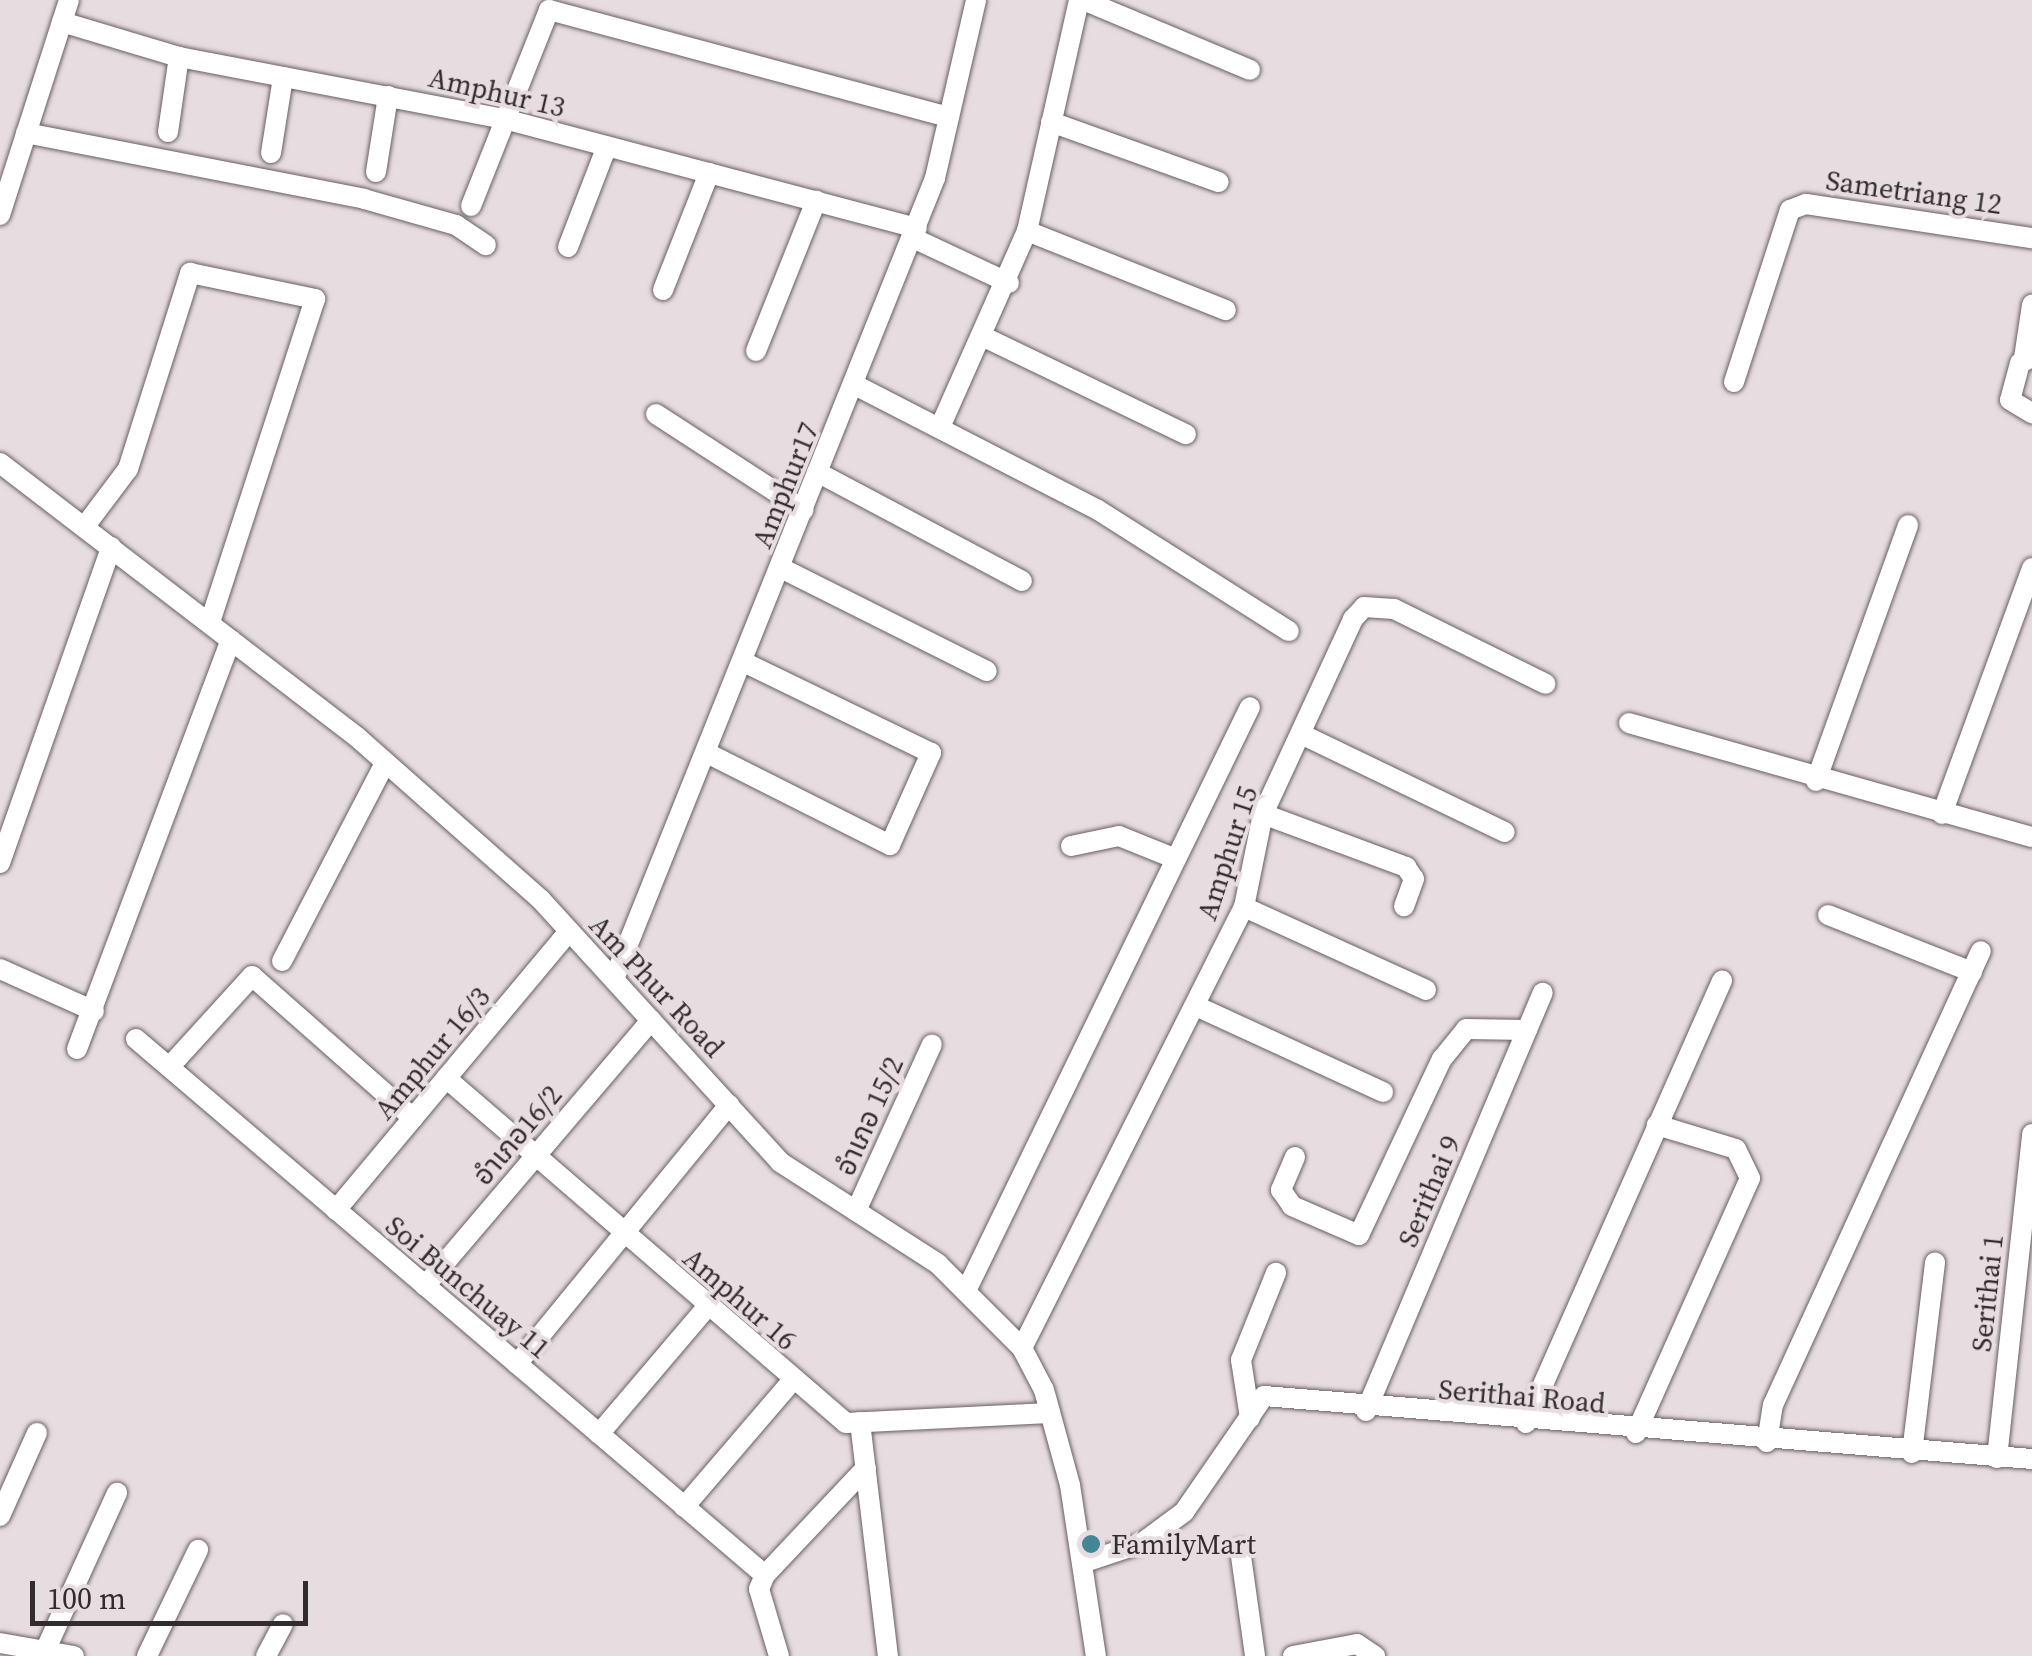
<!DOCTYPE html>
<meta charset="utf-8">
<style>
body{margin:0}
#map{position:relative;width:2032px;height:1656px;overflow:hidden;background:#e7dde0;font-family:"Source Serif 4","Noto Sans Thai",serif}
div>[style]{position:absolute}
.roads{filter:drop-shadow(0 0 2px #685f62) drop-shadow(0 0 2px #685f62)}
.minor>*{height:20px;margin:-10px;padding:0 10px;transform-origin:10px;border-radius:10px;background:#fff}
.dots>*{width:28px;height:28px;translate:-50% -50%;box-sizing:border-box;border:5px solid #e7dde0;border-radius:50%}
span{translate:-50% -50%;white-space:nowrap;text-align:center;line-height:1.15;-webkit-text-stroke:8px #e7dde0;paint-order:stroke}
.street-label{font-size:28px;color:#312d2e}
.poi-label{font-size:28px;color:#312d2e}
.left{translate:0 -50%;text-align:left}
.scale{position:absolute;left:30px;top:1581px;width:278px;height:45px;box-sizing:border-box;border:5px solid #312d2e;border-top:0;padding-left:12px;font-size:30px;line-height:35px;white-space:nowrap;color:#312d2e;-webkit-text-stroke:8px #e7dde0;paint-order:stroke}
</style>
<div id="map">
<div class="roads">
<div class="minor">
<i style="left:1083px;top:0;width:181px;rotate:22.7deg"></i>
<i style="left:62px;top:22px;width:122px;rotate:16.7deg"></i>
<i style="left:179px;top:57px;width:331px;rotate:10.8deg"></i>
<i style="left:504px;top:119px;width:427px;rotate:14.8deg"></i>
<i style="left:1051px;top:122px;width:178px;rotate:19.7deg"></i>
<i style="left:168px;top:132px;width:76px;rotate:-81.7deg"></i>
<i style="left:26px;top:133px;width:344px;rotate:11deg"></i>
<i style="left:364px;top:199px;width:96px;rotate:15.8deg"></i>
<i style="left:456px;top:225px;width:36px;rotate:34deg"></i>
<i style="left:271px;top:153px;width:77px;rotate:-81deg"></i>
<i style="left:376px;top:172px;width:77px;rotate:-81deg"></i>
<i style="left:471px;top:206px;width:211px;rotate:-68.3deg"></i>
<i style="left:549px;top:10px;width:414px;rotate:15deg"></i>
<i style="left:0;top:215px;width:226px;rotate:-72.2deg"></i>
<i style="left:1027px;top:231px;width:214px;rotate:21.7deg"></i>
<i style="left:913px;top:238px;width:106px;rotate:25.1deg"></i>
<i style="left:568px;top:247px;width:108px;rotate:-68.9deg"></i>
<i style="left:663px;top:290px;width:126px;rotate:-68.5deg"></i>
<i style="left:984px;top:337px;width:224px;rotate:25.7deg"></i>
<i style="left:756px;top:351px;width:162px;rotate:-68.2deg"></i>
<i style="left:2032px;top:357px;width:13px;rotate:153deg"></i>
<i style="left:2020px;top:363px;width:38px;rotate:105deg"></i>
<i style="left:2010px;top:400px;width:26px;rotate:31deg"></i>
<i style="left:2024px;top:358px;width:54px;rotate:-81.4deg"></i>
<i style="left:1734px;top:382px;width:181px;rotate:-72deg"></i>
<i style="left:1790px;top:210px;width:17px;rotate:-21deg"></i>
<i style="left:1806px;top:204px;width:229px;rotate:8.6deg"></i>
<i style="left:855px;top:385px;width:273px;rotate:27.2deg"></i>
<i style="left:1098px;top:510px;width:226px;rotate:32.4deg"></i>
<i style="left:656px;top:414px;width:176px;rotate:33deg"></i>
<i style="left:941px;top:425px;width:212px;rotate:-66.1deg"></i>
<i style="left:1027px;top:231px;width:237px;rotate:-77.3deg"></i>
<i style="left:0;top:463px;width:450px;rotate:37.5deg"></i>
<i style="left:357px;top:737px;width:246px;rotate:41.5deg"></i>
<i style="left:541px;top:900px;width:355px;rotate:47.6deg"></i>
<i style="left:780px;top:1162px;width:188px;rotate:32.8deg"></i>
<i style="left:938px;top:1264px;width:119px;rotate:45deg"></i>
<i style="left:1022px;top:1348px;width:47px;rotate:62.4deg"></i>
<i style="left:1044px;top:1390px;width:98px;rotate:74.7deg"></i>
<i style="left:1070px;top:1485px;width:173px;rotate:81.4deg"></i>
<i style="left:817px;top:472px;width:232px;rotate:28deg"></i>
<i style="left:85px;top:526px;width:71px;rotate:-53deg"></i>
<i style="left:128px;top:469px;width:206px;rotate:-72.4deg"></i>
<i style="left:190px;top:273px;width:128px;rotate:11.7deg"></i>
<i style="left:315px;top:299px;width:341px;rotate:108deg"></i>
<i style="left:781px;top:568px;width:230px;rotate:26.6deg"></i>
<i style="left:1629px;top:723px;width:419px;rotate:15.8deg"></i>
<i style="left:1301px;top:734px;width:226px;rotate:25.7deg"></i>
<i style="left:707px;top:753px;width:205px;rotate:26.7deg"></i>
<i style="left:890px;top:845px;width:101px;rotate:-66deg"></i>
<i style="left:931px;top:753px;width:208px;rotate:-154.1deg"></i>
<i style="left:1816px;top:781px;width:272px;rotate:-70.2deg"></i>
<i style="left:1263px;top:814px;width:153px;rotate:20.3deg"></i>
<i style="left:1406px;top:867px;width:14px;rotate:56deg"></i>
<i style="left:1414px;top:879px;width:29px;rotate:110deg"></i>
<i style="left:1942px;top:814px;width:262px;rotate:-69.9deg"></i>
<i style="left:1071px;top:846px;width:49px;rotate:-11.8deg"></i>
<i style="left:1119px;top:836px;width:61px;rotate:22deg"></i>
<i style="left:0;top:863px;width:335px;rotate:-70.6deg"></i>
<i style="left:1244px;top:907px;width:200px;rotate:24.5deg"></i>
<i style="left:1828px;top:915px;width:155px;rotate:21.6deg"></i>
<i style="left:282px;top:961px;width:223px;rotate:-62.5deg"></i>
<i style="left:0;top:969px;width:103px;rotate:24.1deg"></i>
<i style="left:614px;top:979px;width:863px;rotate:-68.16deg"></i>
<i style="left:935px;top:178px;width:183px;rotate:-77deg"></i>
<i style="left:1196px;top:1006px;width:206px;rotate:24.7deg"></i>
<i style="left:136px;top:1039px;width:826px;rotate:40.44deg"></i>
<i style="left:77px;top:1049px;width:437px;rotate:-69.4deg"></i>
<i style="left:172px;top:1064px;width:119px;rotate:-47.7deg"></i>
<i style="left:252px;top:976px;width:215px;rotate:41.4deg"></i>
<i style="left:446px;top:1078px;width:528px;rotate:40.78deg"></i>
<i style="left:846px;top:1423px;width:204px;rotate:-2.8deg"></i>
<i style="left:1295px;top:1157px;width:36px;rotate:113deg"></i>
<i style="left:1281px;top:1190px;width:19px;rotate:55deg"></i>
<i style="left:1292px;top:1206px;width:73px;rotate:23.4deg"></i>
<i style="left:1359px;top:1235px;width:195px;rotate:-64.8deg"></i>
<i style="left:1442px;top:1059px;width:38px;rotate:-51deg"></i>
<i style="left:1466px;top:1029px;width:61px;rotate:0.9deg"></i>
<i style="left:336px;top:1210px;width:363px;rotate:-50.1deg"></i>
<i style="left:856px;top:1211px;width:183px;rotate:-65.5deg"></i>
<i style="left:425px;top:1286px;width:349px;rotate:-49.6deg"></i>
<i style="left:966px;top:1291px;width:649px;rotate:-64.07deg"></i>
<i style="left:1022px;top:1348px;width:494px;rotate:-63.3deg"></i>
<i style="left:1244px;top:907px;width:95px;rotate:-78.5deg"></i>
<i style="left:1263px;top:814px;width:215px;rotate:-65.2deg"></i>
<i style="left:1353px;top:619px;width:16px;rotate:-47deg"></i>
<i style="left:1364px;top:607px;width:30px;rotate:4deg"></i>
<i style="left:1394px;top:609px;width:169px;rotate:26.3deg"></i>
<i style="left:517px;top:1364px;width:335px;rotate:-50.7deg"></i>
<i style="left:1366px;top:1411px;width:454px;rotate:-67.1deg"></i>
<i style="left:1250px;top:1418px;width:59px;rotate:-98.8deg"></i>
<i style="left:1241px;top:1360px;width:94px;rotate:-68.1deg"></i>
<i style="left:860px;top:1422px;width:236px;rotate:83.2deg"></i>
<i style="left:1526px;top:1423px;width:484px;rotate:-66.1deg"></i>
<i style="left:1636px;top:1433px;width:279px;rotate:-65.9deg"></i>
<i style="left:1750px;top:1178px;width:32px;rotate:-116deg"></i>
<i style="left:1736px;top:1149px;width:83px;rotate:-163.1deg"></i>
<i style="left:599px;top:1434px;width:167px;rotate:-49.6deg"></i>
<i style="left:1767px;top:1442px;width:37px;rotate:-81deg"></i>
<i style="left:1773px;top:1405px;width:499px;rotate:-65.4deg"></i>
<i style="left:1912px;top:1453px;width:192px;rotate:-83.1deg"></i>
<i style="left:1997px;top:1458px;width:326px;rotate:-83.8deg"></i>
<i style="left:684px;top:1507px;width:166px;rotate:-49.4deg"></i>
<i style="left:0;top:1516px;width:91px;rotate:-66deg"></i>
<i style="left:1240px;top:1549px;width:108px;rotate:82deg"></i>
<i style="left:1082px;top:1563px;width:63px;rotate:-18.4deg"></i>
<i style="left:1142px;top:1543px;width:52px;rotate:-36.4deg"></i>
<i style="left:1184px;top:1512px;width:141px;rotate:-55.4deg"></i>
<i style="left:1264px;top:1396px;width:771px;rotate:4.69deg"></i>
<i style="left:0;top:1643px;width:75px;rotate:10deg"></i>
<i style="left:45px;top:1651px;width:174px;rotate:-65.5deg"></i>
<i style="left:147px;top:1656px;width:118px;rotate:-64.3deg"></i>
<i style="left:266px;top:1656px;width:36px;rotate:-62deg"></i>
<i style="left:779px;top:1656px;width:70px;rotate:-106.6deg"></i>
<i style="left:759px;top:1589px;width:15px;rotate:-67deg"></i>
<i style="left:765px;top:1575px;width:147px;rotate:-46.7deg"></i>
<i style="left:1293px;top:1656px;width:65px;rotate:-10.6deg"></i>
<i style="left:1357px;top:1644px;width:22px;rotate:34deg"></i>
</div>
</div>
<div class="dots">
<i style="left:1091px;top:1544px;background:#438796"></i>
</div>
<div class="street-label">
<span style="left:497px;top:92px;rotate:13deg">Amphur 13</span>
<span style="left:1914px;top:192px;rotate:8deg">Sametriang 12</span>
<span style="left:785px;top:485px;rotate:-68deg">Amphur17</span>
<span style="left:1227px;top:853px;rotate:-72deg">Amphur 15</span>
<span style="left:657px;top:986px;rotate:47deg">Am Phur Road</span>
<span style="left:432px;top:1053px;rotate:-50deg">Amphur 16/3</span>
<span style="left:869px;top:1116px;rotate:-66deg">อำเภอ 15/2</span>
<span style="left:517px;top:1135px;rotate:-50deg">อำเภอ16/2</span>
<span style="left:1429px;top:1191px;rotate:-67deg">Serithai 9</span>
<span style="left:468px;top:1287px;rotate:40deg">Soi Bunchuay 11</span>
<span style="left:1987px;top:1293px;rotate:-84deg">Serithai 1</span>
<span style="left:740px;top:1299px;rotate:41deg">Amphur 16</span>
<span style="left:1522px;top:1396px;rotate:5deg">Serithai Road</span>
</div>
<div class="poi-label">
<span class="left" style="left:1111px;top:1544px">FamilyMart</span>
</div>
<div class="scale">100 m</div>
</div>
